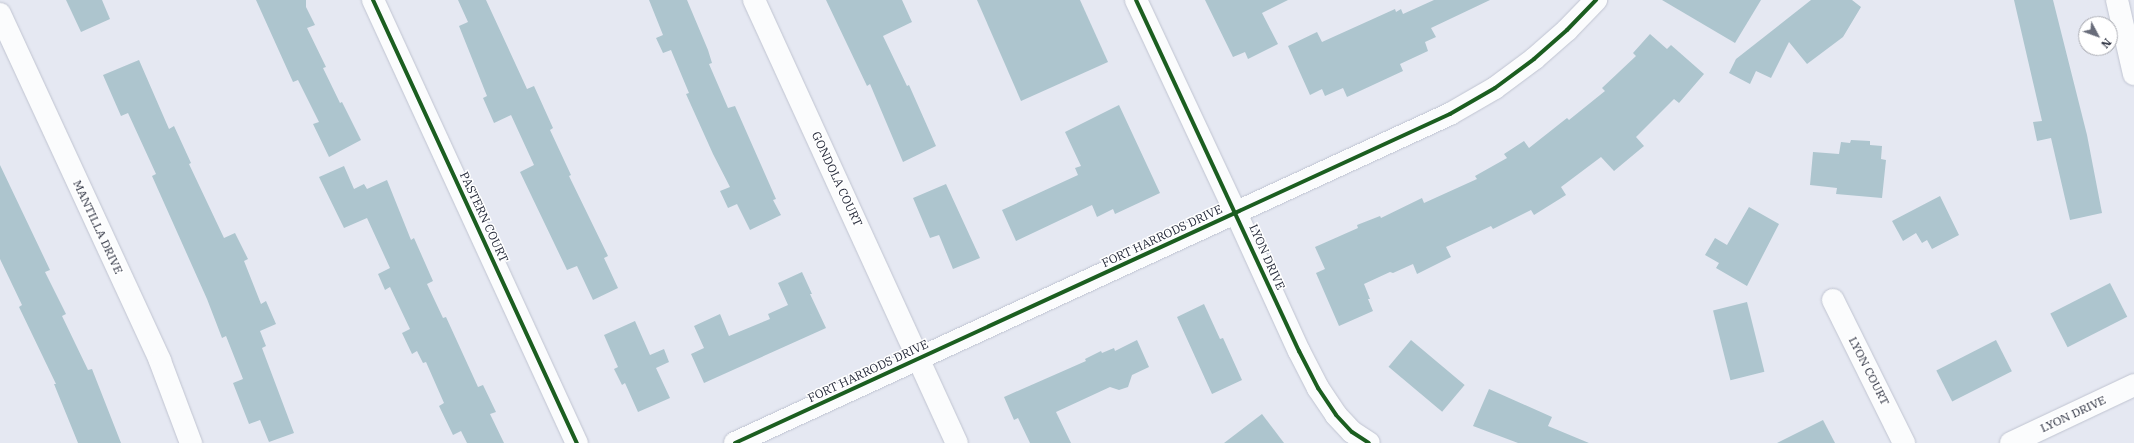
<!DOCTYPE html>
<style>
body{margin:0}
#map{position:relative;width:2134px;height:443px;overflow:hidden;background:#e5e8f2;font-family:"IBM Plex Serif",serif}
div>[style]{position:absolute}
.building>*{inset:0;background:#adc5ce;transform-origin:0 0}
.roads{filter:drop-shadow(0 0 1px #c0c4d1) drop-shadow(0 0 1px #c0c4d1)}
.street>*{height:22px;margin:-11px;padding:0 11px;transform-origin:11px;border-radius:11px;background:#fbfcfd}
.secondary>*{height:22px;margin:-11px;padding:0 11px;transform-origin:11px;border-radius:11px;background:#fbfcfd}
.cycleway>*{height:4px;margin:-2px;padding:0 2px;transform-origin:2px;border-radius:2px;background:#1b5e20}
span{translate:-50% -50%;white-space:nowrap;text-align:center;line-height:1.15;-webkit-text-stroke:3px #fff;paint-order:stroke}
.street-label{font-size:12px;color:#242939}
.north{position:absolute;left:2078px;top:16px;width:40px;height:40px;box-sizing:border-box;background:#fff;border:1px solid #a7a9b0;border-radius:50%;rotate:131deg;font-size:11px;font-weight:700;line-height:16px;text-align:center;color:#242939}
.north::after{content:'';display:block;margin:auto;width:14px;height:18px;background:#686c7a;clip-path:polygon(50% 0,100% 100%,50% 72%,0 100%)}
</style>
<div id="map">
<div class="building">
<i style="clip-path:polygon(66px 0,102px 0,110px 19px,81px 32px)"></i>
<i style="clip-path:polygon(256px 0,306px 0,306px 7px,315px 25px,307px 28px,326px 67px,323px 68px,340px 103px,342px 102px,361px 140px,329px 157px,313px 124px,319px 122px,298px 80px,293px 82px)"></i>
<i style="clip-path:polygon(458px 0,486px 0,527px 89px,534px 86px,553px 128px,550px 130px,571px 175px,569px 176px,608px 256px,604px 258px,618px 288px,593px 300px,577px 266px,567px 270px,520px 172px,534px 165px,511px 115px,494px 123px,483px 98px,487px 96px,459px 26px,468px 22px)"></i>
<i style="clip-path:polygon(649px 0,687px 0,708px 50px,712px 63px,709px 64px,728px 108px,735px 106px,776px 199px,773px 200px,781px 215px,750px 230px,737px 204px,728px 208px,720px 191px,730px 187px,713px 154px,686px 94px,689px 93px,671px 50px,663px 53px,656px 38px,663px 35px)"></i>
<i style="clip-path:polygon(826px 0,902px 0,912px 22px,883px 36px,907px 86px,909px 85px,936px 146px,903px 162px,870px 84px,867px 86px)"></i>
<i style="clip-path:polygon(977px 0,1080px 0,1108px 62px,1021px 101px)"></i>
<i style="clip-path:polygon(1205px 0,1288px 0,1262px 13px,1278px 44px,1248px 59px,1245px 52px,1233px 57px)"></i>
<i style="clip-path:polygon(1434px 0,1490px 0,1431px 28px,1436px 37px,1425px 42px,1428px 51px,1400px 64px,1403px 71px,1347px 97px,1343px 88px,1325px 96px,1322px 89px,1310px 95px,1288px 46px,1317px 32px,1322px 42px,1395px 9px,1396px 12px,1401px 9px,1403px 14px)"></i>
<i style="clip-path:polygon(1662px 0,1761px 0,1735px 43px)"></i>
<i style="clip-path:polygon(1811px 0,1852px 0,1861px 7px,1843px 37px,1807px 64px,1789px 42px,1771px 78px,1756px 71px,1750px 84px,1729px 73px,1736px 59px)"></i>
<i style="clip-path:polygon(2014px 0,2053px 0,2087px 135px,2102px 213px,2070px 220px,2051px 138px,2037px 141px,2033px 122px,2042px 121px)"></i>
<i style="clip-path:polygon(1650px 34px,1667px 49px,1671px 45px,1704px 74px,1679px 103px,1674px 99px,1636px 137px,1644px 146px,1614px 171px,1601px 157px,1561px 187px,1566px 195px,1534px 215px,1531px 210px,1493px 229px,1491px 226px,1446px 247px,1451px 257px,1417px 274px,1413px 264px,1393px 273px,1390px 272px,1364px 284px,1370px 299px,1368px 299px,1373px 311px,1339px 326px,1316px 273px,1325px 269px,1315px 247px,1358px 228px,1357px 225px,1380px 216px,1381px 218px,1422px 198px,1424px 203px,1477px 179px,1475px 176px,1507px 158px,1504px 154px,1524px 141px,1529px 148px,1567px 118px,1569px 120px,1605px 91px,1602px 88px,1636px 56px,1633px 53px)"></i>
<i style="clip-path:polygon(139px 60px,169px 129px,174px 126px,191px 163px,189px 164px,224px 238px,235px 233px,248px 259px,244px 261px,261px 304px,266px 301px,276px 324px,260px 331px,266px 346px,262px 348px,294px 433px,269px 442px,260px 420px,249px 424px,233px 383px,243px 379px,226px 336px,222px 338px,207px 299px,152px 176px,156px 174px,128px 113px,121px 116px,103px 75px)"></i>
<i style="clip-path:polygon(1119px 105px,1160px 193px,1115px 214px,1113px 209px,1097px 217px,1092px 205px,1016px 241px,1002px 210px,1078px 175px,1075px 168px,1081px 166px,1065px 132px)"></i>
<i style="clip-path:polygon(1851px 140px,1870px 141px,1870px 145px,1882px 146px,1881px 159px,1886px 160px,1882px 198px,1836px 194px,1837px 188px,1810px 185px,1813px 152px,1839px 154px,1841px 142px,1850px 143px)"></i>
<i style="clip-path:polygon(0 165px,50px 270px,45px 272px,66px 314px,62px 316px,88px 370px,92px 369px,121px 443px,78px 443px,54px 384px,56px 384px,19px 307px,22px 305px,0 259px)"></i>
<i style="clip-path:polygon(344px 166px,354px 189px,364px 184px,367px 189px,387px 180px,411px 240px,414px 238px,433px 281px,427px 284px,443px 318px,446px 317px,478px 387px,483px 385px,496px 412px,490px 414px,504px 443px,467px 443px,461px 431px,453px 435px,439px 406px,444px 403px,426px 362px,423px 363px,417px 351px,412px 354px,402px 333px,410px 329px,390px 287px,385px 290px,378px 274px,390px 268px,367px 218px,344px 228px,319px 177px)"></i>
<i style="clip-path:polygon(946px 184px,980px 258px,953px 269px,939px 235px,930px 238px,913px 198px)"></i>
<i style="clip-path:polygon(1940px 196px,1959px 235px,1932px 249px,1927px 240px,1922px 243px,1916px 233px,1903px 241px,1892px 221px)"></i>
<i style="clip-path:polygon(1749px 207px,1779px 224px,1747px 286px,1716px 268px,1719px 263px,1705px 255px,1715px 238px,1727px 245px)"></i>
<i style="clip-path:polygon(802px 272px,812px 294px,810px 294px,826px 328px,704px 383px,691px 354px,704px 348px,694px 326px,720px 314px,729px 336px,770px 319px,768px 314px,788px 305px,778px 283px)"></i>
<i style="left:2110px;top:283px;width:38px;height:67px;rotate:63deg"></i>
<i style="left:1747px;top:302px;width:72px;height:35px;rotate:76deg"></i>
<i style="clip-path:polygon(1204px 304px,1220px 339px,1223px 338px,1242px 380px,1212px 394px,1177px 317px)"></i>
<i style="clip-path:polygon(635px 321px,650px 355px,664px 349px,669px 362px,656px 368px,670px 398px,638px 412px,625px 383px,622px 385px,614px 369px,618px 367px,604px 335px)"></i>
<i style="clip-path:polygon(1137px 340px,1149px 367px,1132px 375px,1128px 387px,1119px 390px,1110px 387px,1056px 412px,1071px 443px,1030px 443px,1018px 418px,1014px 420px,1004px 397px,1086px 361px,1085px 359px,1101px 351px,1102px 353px,1114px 348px,1115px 351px)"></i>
<i style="left:1411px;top:340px;width:70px;height:35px;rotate:40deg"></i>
<i style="left:1996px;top:340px;width:35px;height:67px;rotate:63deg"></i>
<i style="clip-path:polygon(1489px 389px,1552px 417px,1548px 426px,1589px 443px,1518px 443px,1473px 426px)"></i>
<i style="clip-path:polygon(1262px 414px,1284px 443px,1224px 443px)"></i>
<i style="clip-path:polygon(1823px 420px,1835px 443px,1777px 443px)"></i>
</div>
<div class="roads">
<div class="street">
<i style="left:373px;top:0;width:488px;rotate:65.3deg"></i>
<i style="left:754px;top:0;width:487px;rotate:65.4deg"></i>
<i style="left:2117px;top:0;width:76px;rotate:77.1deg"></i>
<i style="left:0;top:14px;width:382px;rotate:65.2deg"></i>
<i style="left:160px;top:361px;width:88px;rotate:69.3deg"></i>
<i style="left:1236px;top:213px;width:152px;rotate:65.5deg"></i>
<i style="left:1299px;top:351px;width:42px;rotate:62.8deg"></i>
<i style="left:1318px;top:388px;width:32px;rotate:56deg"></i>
<i style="left:1336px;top:415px;width:23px;rotate:47deg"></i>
<i style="left:1352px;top:432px;width:20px;rotate:33deg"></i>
<i style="left:1833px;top:300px;width:160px;rotate:63.6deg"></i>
<i style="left:2011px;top:443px;width:136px;rotate:-25.2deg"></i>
</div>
<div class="secondary">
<i style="left:1136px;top:0;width:235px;rotate:64.9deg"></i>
<i style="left:735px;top:443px;width:787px;rotate:-24.71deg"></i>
<i style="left:1450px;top:114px;width:52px;rotate:-30deg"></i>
<i style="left:1495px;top:88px;width:49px;rotate:-36.6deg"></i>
<i style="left:1534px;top:59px;width:44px;rotate:-41.3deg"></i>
<i style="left:1567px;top:30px;width:42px;rotate:-46deg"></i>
</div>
</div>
<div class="cycleway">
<i style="left:373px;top:0;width:488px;rotate:65.3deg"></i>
<i style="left:1136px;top:0;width:387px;rotate:65.1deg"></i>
<i style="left:1299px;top:351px;width:42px;rotate:62.8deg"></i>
<i style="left:1318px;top:388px;width:32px;rotate:56deg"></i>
<i style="left:1336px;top:415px;width:23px;rotate:47deg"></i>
<i style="left:1352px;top:432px;width:20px;rotate:33deg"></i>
<i style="left:735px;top:443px;width:787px;rotate:-24.71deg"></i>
<i style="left:1450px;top:114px;width:52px;rotate:-30deg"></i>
<i style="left:1495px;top:88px;width:49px;rotate:-36.6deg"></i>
<i style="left:1534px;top:59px;width:44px;rotate:-41.3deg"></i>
<i style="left:1567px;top:30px;width:42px;rotate:-46deg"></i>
</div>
<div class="street-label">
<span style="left:837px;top:179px;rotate:65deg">GONDOLA COURT</span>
<span style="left:484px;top:217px;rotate:65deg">PASTERN COURT</span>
<span style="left:98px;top:227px;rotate:65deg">MANTILLA DRIVE</span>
<span style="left:1162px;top:236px;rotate:-25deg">FORT HARRODS DRIVE</span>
<span style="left:1267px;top:257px;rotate:66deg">LYON DRIVE</span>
<span style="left:868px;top:371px;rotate:-25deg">FORT HARRODS DRIVE</span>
<span style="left:1869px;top:371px;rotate:63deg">LYON COURT</span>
<span style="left:2073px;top:414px;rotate:-25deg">LYON DRIVE</span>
</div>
<div class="north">N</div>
</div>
